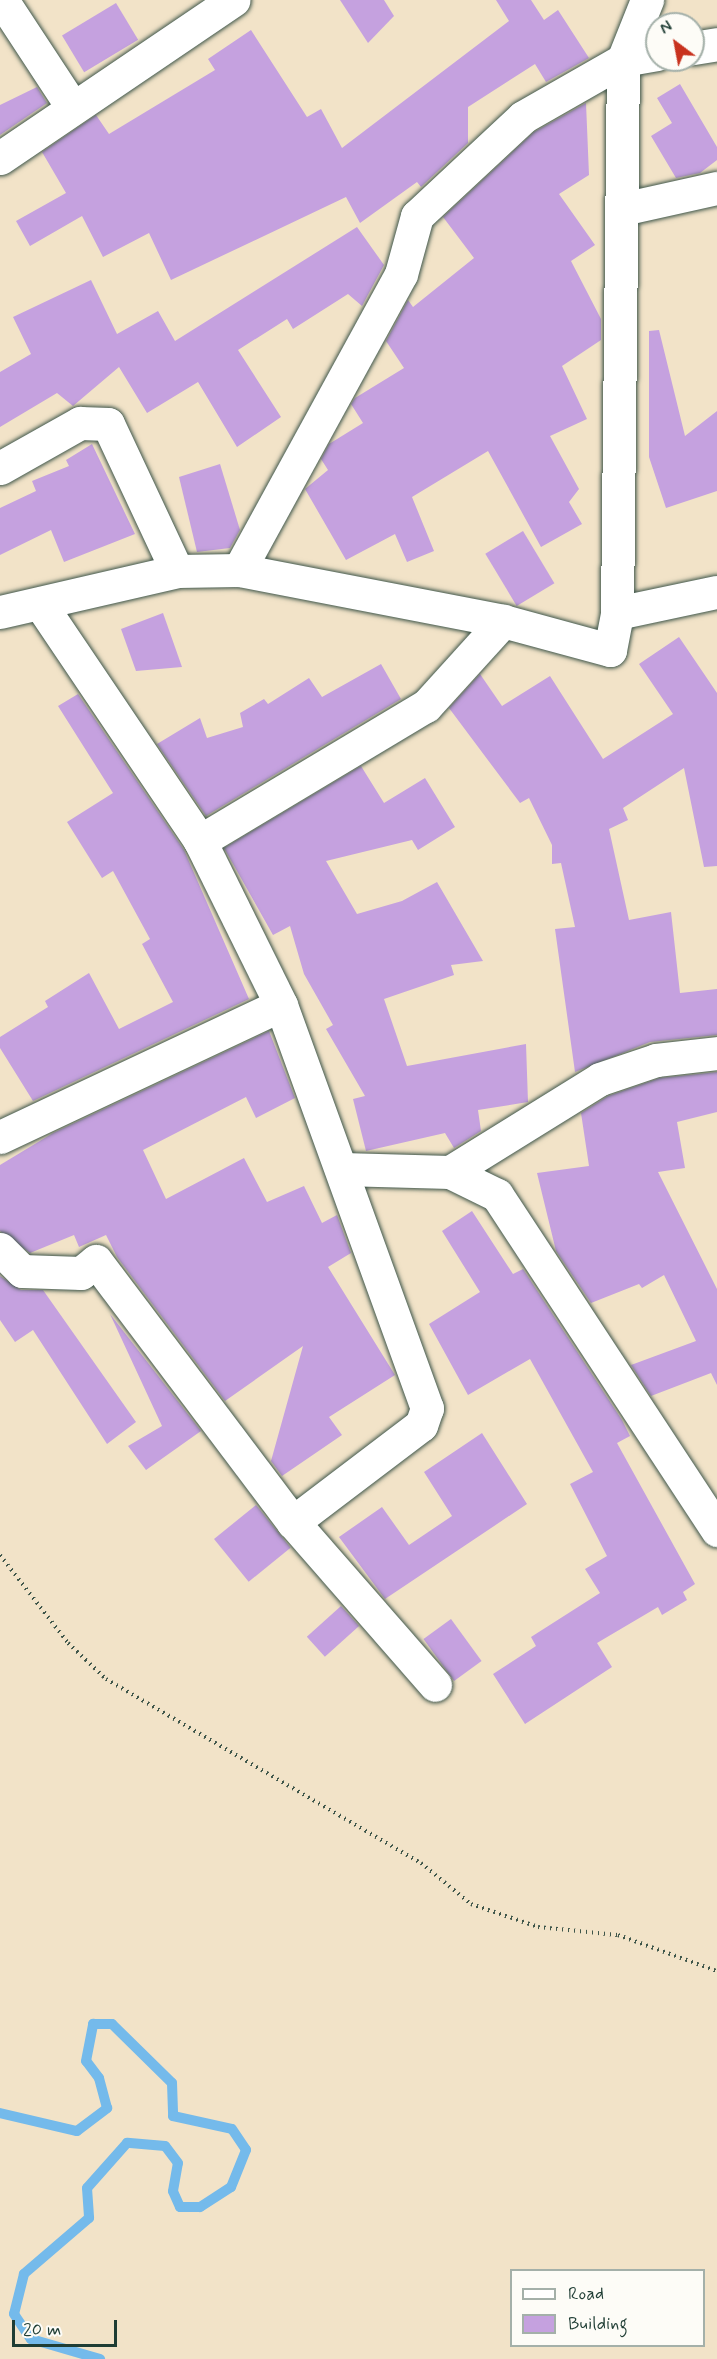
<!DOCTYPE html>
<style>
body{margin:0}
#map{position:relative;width:717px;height:2359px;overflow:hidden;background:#f2e3c8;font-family:Mynerve,sans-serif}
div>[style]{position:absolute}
.stream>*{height:10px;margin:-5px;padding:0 5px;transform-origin:5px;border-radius:5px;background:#74baeb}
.building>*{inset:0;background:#c5a1df;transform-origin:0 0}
.path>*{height:4px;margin-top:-2px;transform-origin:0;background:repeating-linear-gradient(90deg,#3f564a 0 1.5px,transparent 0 6px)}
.roads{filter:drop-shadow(0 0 2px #3f564a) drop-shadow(0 0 2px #3f564a)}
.minor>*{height:33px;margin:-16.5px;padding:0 16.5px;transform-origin:16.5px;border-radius:16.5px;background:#fff}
span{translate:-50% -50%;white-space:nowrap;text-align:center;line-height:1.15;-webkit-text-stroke:4.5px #fdfcf7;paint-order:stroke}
.legend{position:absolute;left:510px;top:2269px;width:195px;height:78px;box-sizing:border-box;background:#fdfcf7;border:2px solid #a4b0a9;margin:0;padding:8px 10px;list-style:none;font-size:18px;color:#1f3d34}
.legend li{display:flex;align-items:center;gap:12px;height:30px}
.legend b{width:30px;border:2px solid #a4b0a9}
.north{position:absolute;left:645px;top:12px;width:60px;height:60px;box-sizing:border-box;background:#fdfcf7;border:2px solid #a4b0a9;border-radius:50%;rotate:328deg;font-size:16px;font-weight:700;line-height:24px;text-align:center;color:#1f3d34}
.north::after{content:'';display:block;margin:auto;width:21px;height:27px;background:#c8321e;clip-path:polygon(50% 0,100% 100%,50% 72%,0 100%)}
.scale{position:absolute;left:12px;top:2320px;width:105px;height:27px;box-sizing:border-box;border:3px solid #1f3d34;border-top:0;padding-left:8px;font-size:18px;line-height:21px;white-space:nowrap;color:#1f3d34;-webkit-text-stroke:4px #fdfcf7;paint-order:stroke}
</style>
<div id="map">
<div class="stream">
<i style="left:0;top:2113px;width:79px;rotate:13.2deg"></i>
<i style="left:77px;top:2131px;width:38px;rotate:-37deg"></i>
<i style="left:107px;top:2108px;width:31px;rotate:-105deg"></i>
<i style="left:99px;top:2078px;width:21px;rotate:-127deg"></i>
<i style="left:86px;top:2061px;width:38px;rotate:-79deg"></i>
<i style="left:93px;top:2024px;width:19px"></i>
<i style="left:112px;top:2024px;width:84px;rotate:44.5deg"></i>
<i style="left:172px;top:2083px;width:33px;rotate:88deg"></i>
<i style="left:173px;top:2116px;width:60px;rotate:12.4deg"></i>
<i style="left:232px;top:2129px;width:25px;rotate:56deg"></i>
<i style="left:246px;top:2150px;width:40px;rotate:112deg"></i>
<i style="left:231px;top:2187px;width:37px;rotate:147deg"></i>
<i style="left:200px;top:2207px;width:20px;rotate:180deg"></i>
<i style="left:180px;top:2207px;width:17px;rotate:-114deg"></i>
<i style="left:173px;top:2191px;width:28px;rotate:-80deg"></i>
<i style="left:178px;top:2163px;width:21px;rotate:-127deg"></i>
<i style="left:165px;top:2146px;width:38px;rotate:-175deg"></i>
<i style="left:127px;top:2143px;width:60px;rotate:131.6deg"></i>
<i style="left:87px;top:2188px;width:30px;rotate:86deg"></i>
<i style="left:89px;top:2218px;width:86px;rotate:139.3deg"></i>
<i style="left:24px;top:2274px;width:41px;rotate:104deg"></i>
<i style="left:14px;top:2314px;width:30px;rotate:56deg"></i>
<i style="left:31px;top:2339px;width:72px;rotate:16.2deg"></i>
</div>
<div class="building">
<i style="clip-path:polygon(340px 0,384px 0,394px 16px,368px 43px)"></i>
<i style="clip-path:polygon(496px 0,531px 0,544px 20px,558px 10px,589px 58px,546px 82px,535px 64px,468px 107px,468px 143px,421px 187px,417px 182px,360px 223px,346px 197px,171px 280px,149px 233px,103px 257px,82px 216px,30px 246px,16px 221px,66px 193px,42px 152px,96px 115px,109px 134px,215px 70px,208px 59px,251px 30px,307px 117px,321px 109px,342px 148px,509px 21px)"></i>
<i style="left:116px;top:3px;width:43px;height:63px;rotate:59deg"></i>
<i style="clip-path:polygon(680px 84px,717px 147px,717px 160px,700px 173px,676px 178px,651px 136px,672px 123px,657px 98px)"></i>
<i style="clip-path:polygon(37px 87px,47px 103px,0 135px,0 105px)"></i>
<i style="clip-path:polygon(586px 103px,589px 175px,559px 194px,595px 245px,571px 261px,601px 319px,601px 340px,562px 366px,587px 419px,550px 436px,579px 489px,569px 502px,582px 524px,541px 547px,488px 451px,412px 497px,434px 551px,407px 562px,395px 534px,346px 560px,305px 489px,328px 470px,321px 459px,329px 444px,363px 423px,351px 404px,355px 398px,404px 368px,386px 341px,408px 300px,413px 307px,474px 258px,443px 217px,534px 132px)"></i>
<i style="clip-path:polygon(357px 227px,384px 265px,362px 306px,348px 294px,293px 329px,287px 319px,238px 350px,281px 417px,237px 447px,198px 382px,147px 413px,119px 367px,73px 406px,57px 393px,0 427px,0 372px,31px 354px,13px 317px,91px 280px,117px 334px,158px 311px,175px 341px)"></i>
<i style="clip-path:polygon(659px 330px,685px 436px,717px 411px,717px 491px,666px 508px,649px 457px,649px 331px)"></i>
<i style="clip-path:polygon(92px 444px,135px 534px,64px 562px,51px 530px,0 555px,0 508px,36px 491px,32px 481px,69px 466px,66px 460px)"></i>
<i style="clip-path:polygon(220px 464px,240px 530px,230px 548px,197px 552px,179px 477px)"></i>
<i style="left:523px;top:531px;width:61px;height:44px;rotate:59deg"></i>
<i style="clip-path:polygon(163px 613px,182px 667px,136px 671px,121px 629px)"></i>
<i style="clip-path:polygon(679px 637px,717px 693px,717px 866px,704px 867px,684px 768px,623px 808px,628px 820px,609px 829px,629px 920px,671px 912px,680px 993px,717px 989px,717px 1035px,650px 1042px,575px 1072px,555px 929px,575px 927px,561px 863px,552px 864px,552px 845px,529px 798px,520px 803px,449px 708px,480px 674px,502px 706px,550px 676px,603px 759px,673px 714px,639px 664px)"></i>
<i style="clip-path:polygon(381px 664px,401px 699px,206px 816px,157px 744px,200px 718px,207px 738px,243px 727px,240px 713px,264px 699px,268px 704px,309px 678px,322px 697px)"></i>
<i style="clip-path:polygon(78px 694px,184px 850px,249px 999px,33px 1101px,0 1048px,0 1037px,48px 1007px,45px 1001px,89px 973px,119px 1029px,173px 1002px,142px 944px,150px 939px,113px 871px,102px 878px,67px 822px,113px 793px,58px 706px)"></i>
<i style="clip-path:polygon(361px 766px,384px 803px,425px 778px,455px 827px,418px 850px,412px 840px,326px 861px,357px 914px,402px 901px,437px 882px,483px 961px,451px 965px,454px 975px,384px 999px,407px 1066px,526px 1044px,528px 1102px,478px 1110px,481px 1131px,454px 1148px,445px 1133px,366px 1151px,353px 1099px,365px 1096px,326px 1029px,333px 1025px,304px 974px,290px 926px,273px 935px,224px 848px)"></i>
<i style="clip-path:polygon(269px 1031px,295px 1098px,256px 1118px,246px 1097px,143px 1150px,166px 1199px,244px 1158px,267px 1202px,304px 1186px,322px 1223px,337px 1215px,351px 1253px,328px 1267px,395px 1375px,329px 1417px,342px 1435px,282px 1476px,271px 1461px,303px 1346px,225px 1401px,117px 1257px,106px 1235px,79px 1247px,74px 1235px,30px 1253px,0 1231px,0 1165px,53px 1133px)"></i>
<i style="clip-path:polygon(717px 1072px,717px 1112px,677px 1122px,685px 1168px,658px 1172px,717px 1289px,717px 1385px,711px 1373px,651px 1396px,631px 1365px,696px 1341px,664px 1275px,642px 1288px,639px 1284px,591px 1303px,556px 1251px,537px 1173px,589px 1166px,581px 1113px,608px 1096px,660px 1078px)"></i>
<i style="clip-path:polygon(472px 1211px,513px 1274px,523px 1269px,622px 1420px,630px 1436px,617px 1443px,695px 1584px,683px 1592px,687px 1600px,662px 1615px,658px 1607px,597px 1643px,612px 1667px,525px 1724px,493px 1674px,536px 1646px,531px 1637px,600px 1593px,585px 1569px,607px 1556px,570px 1484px,593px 1472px,530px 1359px,468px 1395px,429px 1324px,480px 1292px,442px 1231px)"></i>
<i style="clip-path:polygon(0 1276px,21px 1290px,43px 1290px,136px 1422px,107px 1444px,33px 1330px,15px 1342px,0 1320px)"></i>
<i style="clip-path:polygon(110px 1314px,201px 1431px,146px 1470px,128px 1446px,162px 1426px)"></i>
<i style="clip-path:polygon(482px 1433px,527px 1504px,385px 1599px,339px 1537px,382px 1507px,409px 1545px,452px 1516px,424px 1472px)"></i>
<i style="left:256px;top:1505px;width:55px;height:54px;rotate:51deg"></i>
<i style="left:341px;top:1606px;width:27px;height:46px;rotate:48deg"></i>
<i style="left:451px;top:1619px;width:52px;height:34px;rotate:54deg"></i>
</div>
<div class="path">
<i style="left:0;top:1555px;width:111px;rotate:52.3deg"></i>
<i style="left:68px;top:1643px;width:52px;rotate:43.5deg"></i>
<i style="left:106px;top:1679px;width:365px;rotate:30.3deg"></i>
<i style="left:421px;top:1863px;width:65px;rotate:39.4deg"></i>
<i style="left:471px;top:1904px;width:71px;rotate:18.9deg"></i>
<i style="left:538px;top:1927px;width:80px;rotate:5.7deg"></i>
<i style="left:618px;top:1935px;width:105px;rotate:20deg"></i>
</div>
<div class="roads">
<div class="minor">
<i style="left:2px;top:0;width:129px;rotate:56.7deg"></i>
<i style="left:693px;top:48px;width:24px;rotate:-9deg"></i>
<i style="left:0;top:158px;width:282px;rotate:-34.1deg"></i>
<i style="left:622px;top:209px;width:97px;rotate:-12.5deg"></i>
<i style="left:0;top:468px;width:92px;rotate:-29.4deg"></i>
<i style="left:80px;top:423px;width:28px;rotate:2deg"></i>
<i style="left:108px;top:424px;width:162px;rotate:64.9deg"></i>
<i style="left:239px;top:570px;width:337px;rotate:-61.3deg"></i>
<i style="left:401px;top:274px;width:60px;rotate:-74.6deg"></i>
<i style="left:417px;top:216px;width:145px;rotate:-43deg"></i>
<i style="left:523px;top:117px;width:115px;rotate:-29.7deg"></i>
<i style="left:623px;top:60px;width:35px;rotate:-10deg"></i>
<i style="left:41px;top:605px;width:285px;rotate:56deg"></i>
<i style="left:200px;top:841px;width:183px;rotate:63.7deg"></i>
<i style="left:281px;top:1005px;width:429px;rotate:70.1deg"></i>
<i style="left:427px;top:1408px;width:18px;rotate:109deg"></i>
<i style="left:421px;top:1425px;width:161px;rotate:142.8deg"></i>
<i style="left:0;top:612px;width:182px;rotate:-13deg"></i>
<i style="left:177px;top:571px;width:62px;rotate:-0.9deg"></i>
<i style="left:239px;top:570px;width:269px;rotate:10.9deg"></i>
<i style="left:503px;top:621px;width:111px;rotate:15.2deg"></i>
<i style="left:610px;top:650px;width:38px;rotate:-79deg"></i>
<i style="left:617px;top:613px;width:102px;rotate:-11.9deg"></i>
<i style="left:617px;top:613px;width:553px;rotate:-89.38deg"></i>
<i style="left:623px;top:60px;width:65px;rotate:-68.2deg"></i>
<i style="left:200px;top:841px;width:263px;rotate:-30.9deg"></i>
<i style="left:426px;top:706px;width:115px;rotate:-47.8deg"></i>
<i style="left:0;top:1137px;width:310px;rotate:-25.2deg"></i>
<i style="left:342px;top:1169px;width:108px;rotate:1.6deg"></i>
<i style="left:450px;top:1172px;width:52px;rotate:26.1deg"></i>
<i style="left:497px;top:1195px;width:401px;rotate:56.7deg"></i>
<i style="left:450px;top:1172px;width:176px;rotate:-31.8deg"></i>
<i style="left:600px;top:1079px;width:59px;rotate:-18.7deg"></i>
<i style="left:656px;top:1060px;width:61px;rotate:-6.5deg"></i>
<i style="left:0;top:1249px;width:31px;rotate:45deg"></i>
<i style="left:22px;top:1271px;width:59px;rotate:1.9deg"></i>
<i style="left:81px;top:1273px;width:19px;rotate:-39deg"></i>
<i style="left:96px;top:1261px;width:327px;rotate:53deg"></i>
<i style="left:293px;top:1522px;width:216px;rotate:48.9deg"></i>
</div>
</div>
<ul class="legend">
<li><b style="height:8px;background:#fff"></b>Road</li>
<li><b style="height:16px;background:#c5a1df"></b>Building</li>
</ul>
<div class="north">N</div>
<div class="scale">20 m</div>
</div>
